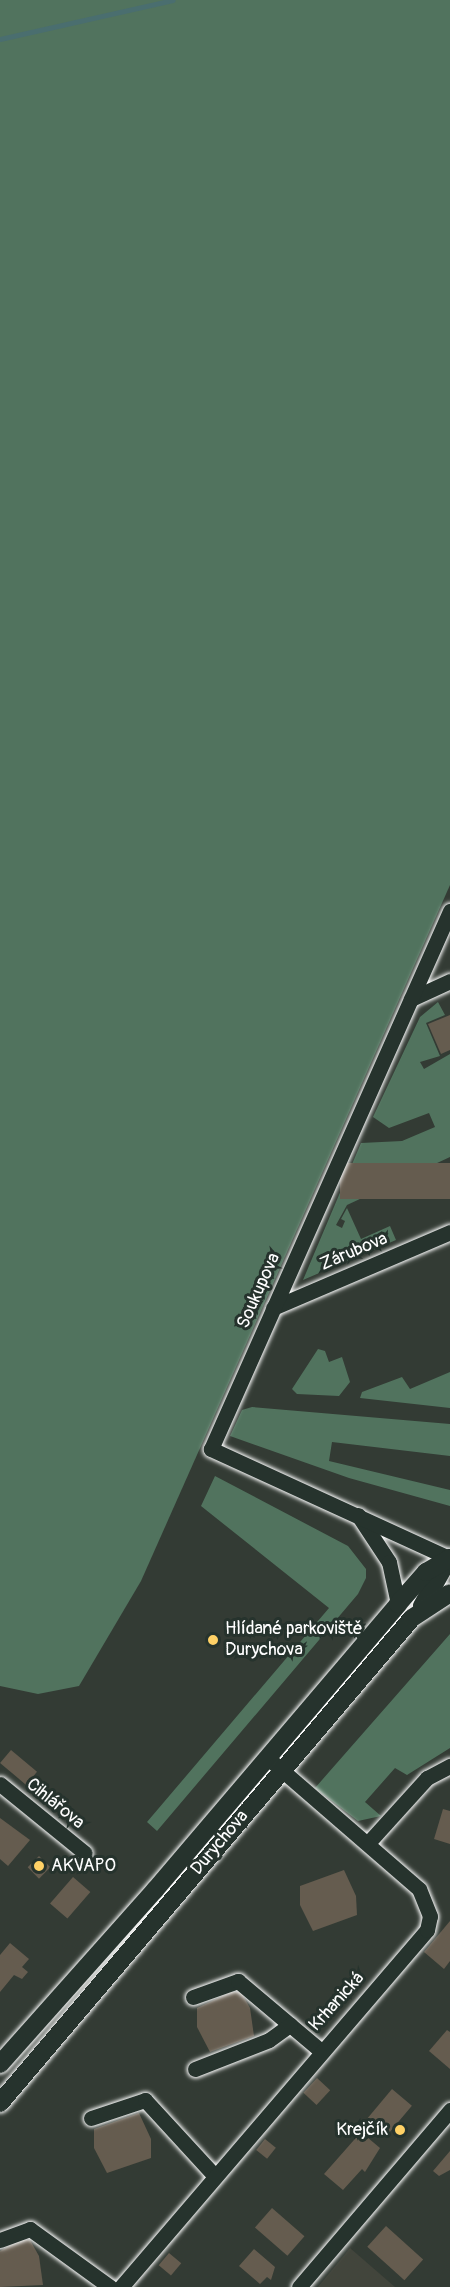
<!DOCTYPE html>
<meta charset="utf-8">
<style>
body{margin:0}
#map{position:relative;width:450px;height:2287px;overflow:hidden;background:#333b34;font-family:Pangolin,sans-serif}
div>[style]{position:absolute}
.built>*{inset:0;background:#42453c}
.green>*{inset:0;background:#51735e}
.stream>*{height:5px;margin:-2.5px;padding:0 2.5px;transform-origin:2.5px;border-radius:2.5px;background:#4a6e6f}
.building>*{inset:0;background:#655c4f;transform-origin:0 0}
.roads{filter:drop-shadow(0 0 2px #fff) drop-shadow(0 0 2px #fff)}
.minor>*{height:15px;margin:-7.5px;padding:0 7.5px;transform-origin:7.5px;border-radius:7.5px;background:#26332d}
.tertiary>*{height:18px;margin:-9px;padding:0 9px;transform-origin:9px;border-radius:9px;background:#26332d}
.dots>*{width:16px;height:16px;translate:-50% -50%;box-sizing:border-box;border:3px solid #26332d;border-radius:50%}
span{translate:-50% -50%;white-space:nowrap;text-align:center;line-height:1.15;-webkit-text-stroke:6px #26332d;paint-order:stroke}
.street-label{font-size:18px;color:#fff}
.poi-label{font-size:18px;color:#fff}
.left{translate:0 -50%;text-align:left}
.right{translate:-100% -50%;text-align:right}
</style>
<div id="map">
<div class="built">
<i style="clip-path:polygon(350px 2248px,395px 2287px,318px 2287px)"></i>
</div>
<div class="green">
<i style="clip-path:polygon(0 0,450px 0,450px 885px,141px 1581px,79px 1686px,38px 1694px,0 1686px)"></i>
<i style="clip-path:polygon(438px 1002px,445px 1015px,426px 1023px,440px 1056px,420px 1062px,424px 1069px,450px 1054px,450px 1157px,347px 1205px,336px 1225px,342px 1228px,345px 1221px,341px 1219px,347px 1208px,361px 1239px,390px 1226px,396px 1240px,303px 1280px,361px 1143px,402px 1141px,435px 1127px,429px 1113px,389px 1128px,373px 1117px,420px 1017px)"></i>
<i style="clip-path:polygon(318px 1349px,325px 1351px,329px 1362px,342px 1357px,350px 1382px,339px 1396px,297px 1394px,292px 1389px)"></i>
<i style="clip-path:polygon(450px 1372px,450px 1408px,360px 1398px,362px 1392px,402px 1377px,410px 1389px)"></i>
<i style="clip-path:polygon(252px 1407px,450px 1424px,450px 1456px,332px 1442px,329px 1461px,450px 1490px,450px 1506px,349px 1478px,230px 1436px,242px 1410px)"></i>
<i style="clip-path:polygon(215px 1476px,348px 1546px,366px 1569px,366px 1578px,358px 1594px,157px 1831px,147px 1822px,329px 1608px,201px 1506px)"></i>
<i style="clip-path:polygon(450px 1634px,450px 1748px,407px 1775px,395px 1768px,365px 1802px,381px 1816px,358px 1821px,315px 1788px)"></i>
</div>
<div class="stream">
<i style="left:0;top:39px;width:177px;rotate:-12.7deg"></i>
</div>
<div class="building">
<i style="clip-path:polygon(450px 1015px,450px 1050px,441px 1054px,428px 1024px)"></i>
<i style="left:450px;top:1163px;width:36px;height:110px;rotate:90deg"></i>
<i style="left:11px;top:1750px;width:34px;height:17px;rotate:40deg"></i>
<i style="clip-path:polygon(443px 1809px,450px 1811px,450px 1844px,434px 1839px)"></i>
<i style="clip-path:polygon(0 1818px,30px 1840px,8px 1866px,0 1859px)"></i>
<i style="left:39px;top:1856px;width:16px;height:16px;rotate:45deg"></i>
<i style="clip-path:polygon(344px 1870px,356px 1896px,357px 1915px,313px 1931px,300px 1905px,300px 1886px)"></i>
<i style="left:73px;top:1877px;width:23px;height:35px;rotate:41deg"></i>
<i style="clip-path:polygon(450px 1921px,450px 1961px,444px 1969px,424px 1952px)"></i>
<i style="clip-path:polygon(10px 1943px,29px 1959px,22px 1967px,28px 1972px,22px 1979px,14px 1975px,0 1992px,0 1955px)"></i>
<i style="clip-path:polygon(231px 1992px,241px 1992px,250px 2008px,254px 2036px,210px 2052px,197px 2027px,197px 2008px)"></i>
<i style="clip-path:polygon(447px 2030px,450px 2032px,450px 2069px,429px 2051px)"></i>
<i style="left:317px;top:2078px;width:18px;height:20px;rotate:43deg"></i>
<i style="left:392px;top:2089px;width:26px;height:40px;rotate:40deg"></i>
<i style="clip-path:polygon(139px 2113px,151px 2139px,151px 2158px,107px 2173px,94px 2148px,94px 2129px)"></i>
<i style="clip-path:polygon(361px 2132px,380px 2148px,365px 2172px,362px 2169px,343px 2190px,324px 2174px)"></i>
<i style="left:265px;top:2139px;width:14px;height:14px;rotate:39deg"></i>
<i style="clip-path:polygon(450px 2151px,450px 2170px,439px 2176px,433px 2171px)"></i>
<i style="left:272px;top:2208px;width:43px;height:26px;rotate:41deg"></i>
<i style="left:386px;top:2226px;width:50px;height:28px;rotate:42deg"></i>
<i style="clip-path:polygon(20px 2240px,30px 2240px,39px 2256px,43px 2285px,0 2287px,0 2251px)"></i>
<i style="clip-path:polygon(254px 2249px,275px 2267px,271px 2280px,267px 2277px,260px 2284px,239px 2266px)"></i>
<i style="left:169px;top:2253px;width:16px;height:16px;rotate:40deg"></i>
</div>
<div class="roads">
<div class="minor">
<i style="left:411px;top:999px;width:43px;rotate:-24.8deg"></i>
<i style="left:273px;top:1308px;width:193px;rotate:-23.2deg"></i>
<i style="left:358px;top:1515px;width:56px;rotate:56.6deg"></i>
<i style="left:389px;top:1562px;width:43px;rotate:77.9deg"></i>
<i style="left:449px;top:1558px;width:262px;rotate:-155.4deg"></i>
<i style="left:211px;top:1449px;width:589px;rotate:-66.05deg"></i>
<i style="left:0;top:1784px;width:109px;rotate:39.1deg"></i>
<i style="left:368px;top:1843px;width:88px;rotate:-47.8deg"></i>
<i style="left:427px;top:1778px;width:26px;rotate:-28deg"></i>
<i style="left:193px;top:1997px;width:48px;rotate:-19.6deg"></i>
<i style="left:238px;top:1981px;width:107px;rotate:40.1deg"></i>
<i style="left:195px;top:2069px;width:79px;rotate:-21.4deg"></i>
<i style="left:269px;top:2040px;width:26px;rotate:-36deg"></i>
<i style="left:91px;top:2118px;width:57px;rotate:-18.4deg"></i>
<i style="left:145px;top:2100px;width:102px;rotate:47.4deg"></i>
<i style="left:0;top:2240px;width:32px;rotate:-20deg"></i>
<i style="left:30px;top:2229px;width:99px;rotate:35.9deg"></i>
<i style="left:121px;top:2287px;width:470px;rotate:-49.4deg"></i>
<i style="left:427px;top:1930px;width:14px;rotate:-78deg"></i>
<i style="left:430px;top:1916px;width:29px;rotate:-112deg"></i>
<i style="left:419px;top:1889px;width:200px;rotate:-139.1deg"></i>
<i style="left:299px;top:2287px;width:233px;rotate:-49.5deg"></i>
</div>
<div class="tertiary">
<i style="left:422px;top:1606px;width:55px;rotate:-60.6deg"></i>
<i style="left:0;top:2064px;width:233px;rotate:-48.3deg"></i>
<i style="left:155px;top:1890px;width:375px;rotate:-49.6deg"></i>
<i style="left:398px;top:1604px;width:43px;rotate:-48.8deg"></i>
<i style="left:426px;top:1572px;width:28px;rotate:-30deg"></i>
<i style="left:0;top:2103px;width:636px;rotate:-49.65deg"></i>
<i style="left:412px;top:1618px;width:45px;rotate:-33.3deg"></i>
</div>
</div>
<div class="dots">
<i style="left:213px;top:1640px;background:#ffd166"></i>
<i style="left:39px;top:1866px;background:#ffd166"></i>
<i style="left:400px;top:2130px;background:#ffd166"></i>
</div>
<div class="street-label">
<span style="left:354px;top:1252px;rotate:-23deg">Zárubova</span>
<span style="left:259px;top:1291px;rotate:-66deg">Soukupova</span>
<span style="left:55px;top:1804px;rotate:39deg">Cihlářova</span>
<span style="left:220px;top:1843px;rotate:-50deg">Durychova</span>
<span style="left:337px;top:2002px;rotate:-48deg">Krhanická</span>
</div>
<div class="poi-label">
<span class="left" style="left:225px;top:1640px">Hlídané parkoviště<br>Durychova</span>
<span class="left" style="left:51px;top:1866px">AKVAPO</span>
<span class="right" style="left:388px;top:2130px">Krejčík</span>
</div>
</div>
